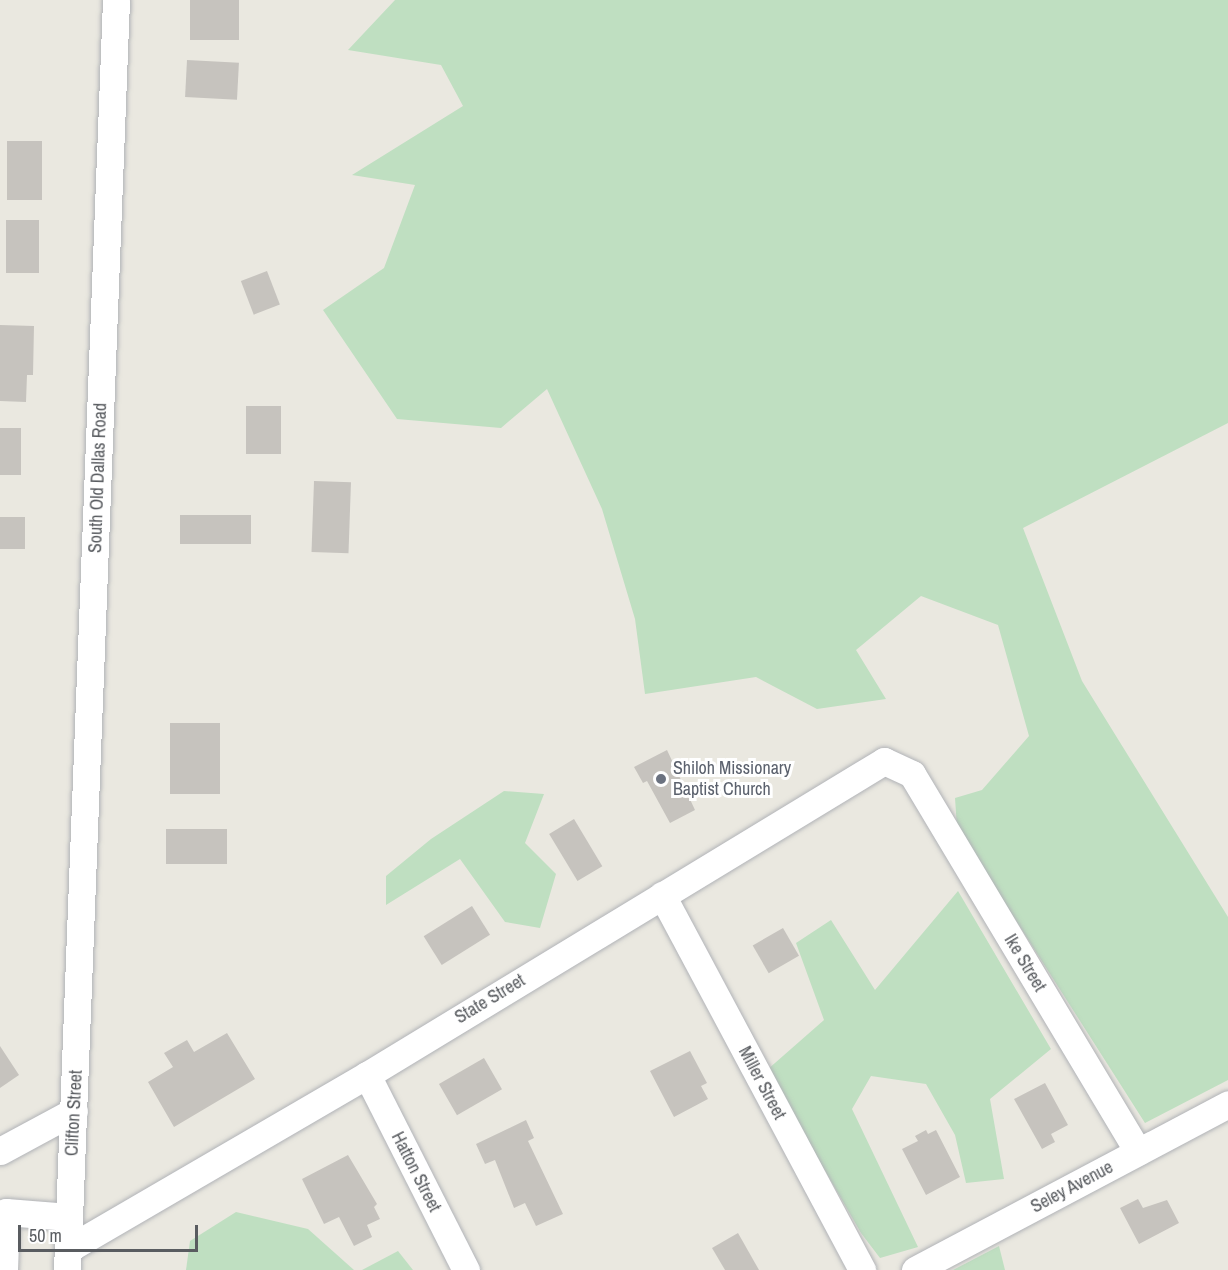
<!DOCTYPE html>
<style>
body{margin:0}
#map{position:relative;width:1228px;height:1270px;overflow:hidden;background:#eae8e0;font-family:"Archivo Narrow",sans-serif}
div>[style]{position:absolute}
.green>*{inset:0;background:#bfdfc1}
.building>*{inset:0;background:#c6c3be;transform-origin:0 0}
.roads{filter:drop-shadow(0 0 2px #b1b3b7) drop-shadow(0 0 2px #b1b3b7)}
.minor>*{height:27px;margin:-13.5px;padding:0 13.5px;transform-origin:13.5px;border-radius:13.5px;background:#fff}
.dots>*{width:16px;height:16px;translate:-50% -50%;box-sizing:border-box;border:3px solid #fff;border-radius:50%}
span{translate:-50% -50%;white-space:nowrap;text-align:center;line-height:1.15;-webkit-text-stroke:6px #fff;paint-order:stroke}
.street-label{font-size:18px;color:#595c60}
.worship-label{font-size:18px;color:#5b616d}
.left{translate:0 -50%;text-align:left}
.scale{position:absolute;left:18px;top:1225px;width:180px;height:27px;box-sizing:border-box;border:3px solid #595c60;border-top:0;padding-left:8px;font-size:18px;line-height:21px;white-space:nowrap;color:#595c60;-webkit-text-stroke:4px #fff;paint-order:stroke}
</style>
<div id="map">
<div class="green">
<i style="clip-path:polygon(395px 0,1228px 0,1228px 423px,1023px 528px,1082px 681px,1228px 917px,1228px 1080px,1145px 1123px,957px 828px,955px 798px,982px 790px,1029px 736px,998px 625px,921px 596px,856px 650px,886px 699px,817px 709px,756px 677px,645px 694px,635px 619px,602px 509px,547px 389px,501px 428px,397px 419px,323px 310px,384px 268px,415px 185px,352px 175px,463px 106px,441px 65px,348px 50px)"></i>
<i style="clip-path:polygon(504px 791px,544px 794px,525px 843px,556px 874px,540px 928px,505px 922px,460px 859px,386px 905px,386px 876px,431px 839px)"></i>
<i style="clip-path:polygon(958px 891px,1051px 1049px,990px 1099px,1004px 1179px,966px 1183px,955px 1135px,926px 1084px,871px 1076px,852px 1109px,918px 1247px,880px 1258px,861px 1233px,767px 1070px,824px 1020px,796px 943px,831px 920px,875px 990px)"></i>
<i style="clip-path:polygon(236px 1212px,308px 1229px,354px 1270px,186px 1270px,190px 1241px)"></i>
<i style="clip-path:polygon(999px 1246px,1005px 1270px,953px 1270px)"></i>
<i style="clip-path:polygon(398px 1251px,413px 1270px,362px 1270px)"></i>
</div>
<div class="building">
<i style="left:190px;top:0;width:49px;height:40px"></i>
<i style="left:187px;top:60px;width:52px;height:37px;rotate:3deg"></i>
<i style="left:7px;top:141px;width:35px;height:59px"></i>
<i style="left:6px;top:220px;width:33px;height:53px"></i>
<i style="left:267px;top:271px;width:36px;height:28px;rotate:69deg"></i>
<i style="clip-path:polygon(0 325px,34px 326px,33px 375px,27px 375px,26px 402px,0 401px)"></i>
<i style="left:246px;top:406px;width:35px;height:48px"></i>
<i style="left:0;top:428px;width:21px;height:47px"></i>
<i style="left:314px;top:481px;width:37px;height:71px;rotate:2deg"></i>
<i style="left:180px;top:515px;width:71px;height:29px"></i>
<i style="left:0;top:517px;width:25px;height:32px"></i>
<i style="left:170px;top:723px;width:50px;height:71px"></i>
<i style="clip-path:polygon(667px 750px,695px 810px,670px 823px,647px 781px,643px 783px,634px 767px)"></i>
<i style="left:574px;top:819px;width:55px;height:29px;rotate:59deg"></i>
<i style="left:166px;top:829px;width:61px;height:35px"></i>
<i style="left:472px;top:906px;width:34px;height:57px;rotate:58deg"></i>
<i style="left:783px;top:928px;width:32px;height:35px;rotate:60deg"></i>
<i style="clip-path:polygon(227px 1033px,255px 1079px,174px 1127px,148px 1082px,173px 1067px,164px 1053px,187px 1040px,194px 1052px)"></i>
<i style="clip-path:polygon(0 1046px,19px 1075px,0 1088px)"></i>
<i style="clip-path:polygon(690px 1051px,707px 1083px,701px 1086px,708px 1099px,674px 1117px,650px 1071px)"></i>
<i style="left:484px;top:1058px;width:36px;height:52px;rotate:60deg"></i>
<i style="clip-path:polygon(1045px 1083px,1068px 1125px,1051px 1134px,1055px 1142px,1042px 1149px,1014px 1099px)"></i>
<i style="clip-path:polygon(526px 1120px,534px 1138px,528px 1141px,563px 1214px,536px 1226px,525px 1203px,514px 1208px,495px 1160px,485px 1164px,476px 1144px)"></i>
<i style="clip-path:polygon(926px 1130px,928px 1134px,936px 1130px,960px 1177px,926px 1195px,902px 1149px,918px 1141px,915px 1136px)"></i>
<i style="clip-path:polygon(348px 1155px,377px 1204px,374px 1207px,380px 1219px,367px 1225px,372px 1237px,354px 1246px,339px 1217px,324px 1224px,302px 1179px)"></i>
<i style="clip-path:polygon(1138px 1199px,1143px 1208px,1167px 1200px,1179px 1223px,1139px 1244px,1120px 1208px)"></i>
<i style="clip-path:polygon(738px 1233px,759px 1270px,725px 1270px,712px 1248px)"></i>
</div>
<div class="roads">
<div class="minor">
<i style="left:662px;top:895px;width:425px;rotate:61.9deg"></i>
<i style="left:367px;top:1075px;width:219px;rotate:63.1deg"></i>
<i style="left:0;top:1151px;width:84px;rotate:-28.4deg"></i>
<i style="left:68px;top:1249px;width:346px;rotate:-30.2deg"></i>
<i style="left:367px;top:1075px;width:605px;rotate:-31.27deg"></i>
<i style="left:884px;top:761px;width:31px;rotate:25deg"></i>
<i style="left:912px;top:774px;width:440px;rotate:59.1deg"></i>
<i style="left:4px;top:1270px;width:58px;rotate:-88deg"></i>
<i style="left:6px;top:1212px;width:63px;rotate:4.5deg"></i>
<i style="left:67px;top:1270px;width:1271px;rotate:-87.79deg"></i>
<i style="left:915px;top:1270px;width:354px;rotate:-27.9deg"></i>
</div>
</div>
<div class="dots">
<i style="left:661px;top:779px;background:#6b7280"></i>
</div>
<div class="street-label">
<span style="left:98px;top:478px;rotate:-88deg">South Old Dallas Road</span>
<span style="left:1025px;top:963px;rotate:59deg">Ike Street</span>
<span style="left:490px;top:999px;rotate:-31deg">State Street</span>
<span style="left:762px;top:1083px;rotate:62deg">Miller Street</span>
<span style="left:74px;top:1113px;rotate:-87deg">Clifton Street</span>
<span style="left:416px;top:1172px;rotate:63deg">Hatton Street</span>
<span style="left:1072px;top:1187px;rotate:-28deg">Seley Avenue</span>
</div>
<div class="worship-label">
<span class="left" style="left:673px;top:779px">Shiloh Missionary<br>Baptist Church</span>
</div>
<div class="scale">50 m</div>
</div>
